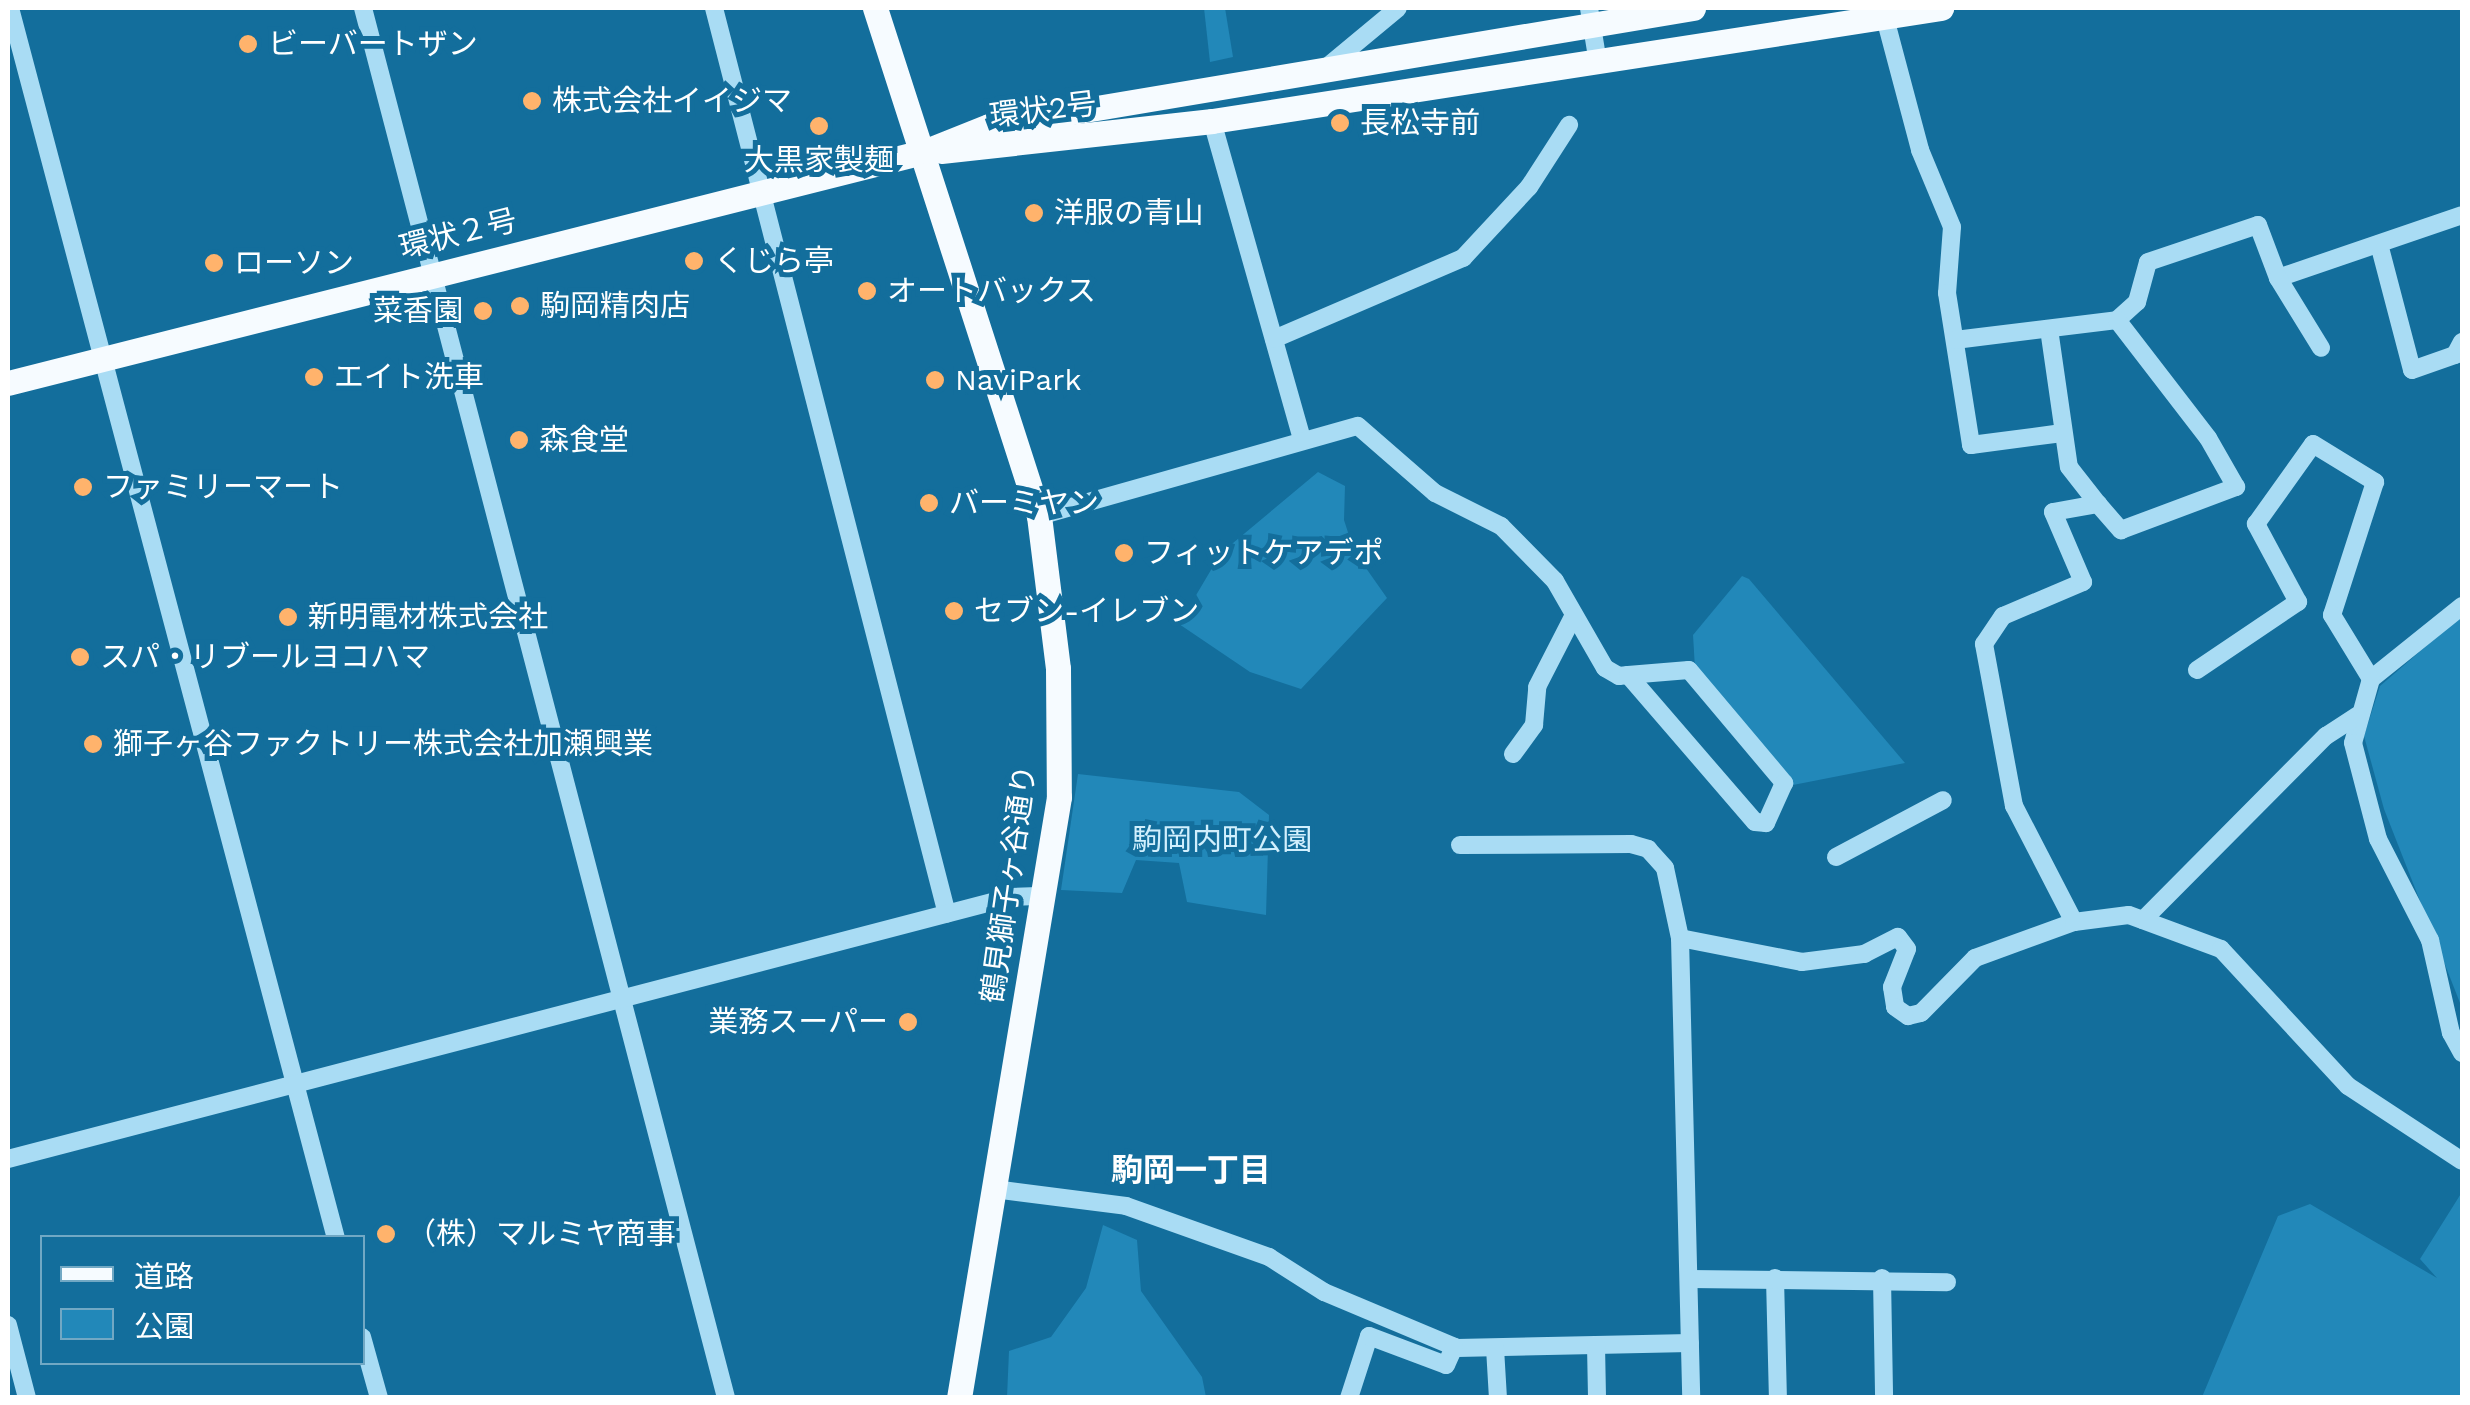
<!DOCTYPE html>
<meta charset="utf-8">
<style>
body{margin:0}
#map{position:relative;width:2470px;height:1405px;overflow:hidden;background:#136e9c;font-family:"Work Sans","Noto Sans JP",sans-serif}
div>[style]{position:absolute}
.green>*{inset:0;background:#2288b9}
.minor>*{height:18px;margin:-9px;padding:0 9px;transform-origin:9px;border-radius:9px;background:#a9dcf4}
.major>*{height:25px;margin:-12.5px;padding:0 12.5px;transform-origin:12.5px;border-radius:12.5px;background:#f6fbff}
.dots>*{width:28px;height:28px;translate:-50% -50%;box-sizing:border-box;border:5px solid #136e9c;border-radius:50%}
span{translate:-50% -50%;white-space:nowrap;text-align:center;line-height:1.15;-webkit-text-stroke:10px #136e9c;paint-order:stroke}
.poi-label{font-size:30px;color:#fff}
.left{translate:0 -50%;text-align:left}
.right{translate:-100% -50%;text-align:right}
.street-label{font-size:30px;color:#fff}
.park-label{font-size:30px;color:#d1effd}
.neighbourhood-label{font-size:32px;color:#fff;font-weight:700}
.frame{position:absolute;inset:0;border:10px solid #fff;pointer-events:none}
.legend{position:absolute;left:40px;top:1235px;width:325px;height:130px;box-sizing:border-box;background:#136e9c;border:2px solid #71a8c4;margin:0;padding:12px 18px;list-style:none;font-size:30px;color:#fff}
.legend li{display:flex;align-items:center;gap:20px;height:50px}
.legend b{width:50px;border:2px solid #71a8c4}
</style>
<div id="map">
<div class="green">
<i style="clip-path:polygon(1204px 8px,1225px 8px,1233px 57px,1210px 62px)"></i>
<i style="clip-path:polygon(1318px 472px,1345px 486px,1344px 520px,1354px 551px,1387px 598px,1301px 689px,1250px 672px,1179px 624px,1221px 553px)"></i>
<i style="clip-path:polygon(1742px 576px,1749px 579px,1905px 763px,1793px 785px,1695px 668px,1693px 635px)"></i>
<i style="clip-path:polygon(2462px 615px,2462px 1008px,2384px 809px,2364px 736px,2380px 686px)"></i>
<i style="clip-path:polygon(1078px 774px,1239px 792px,1269px 815px,1266px 915px,1187px 902px,1179px 863px,1136px 860px,1122px 893px,1061px 890px)"></i>
<i style="clip-path:polygon(2462px 1192px,2462px 1397px,2202px 1397px,2278px 1216px,2310px 1204px,2437px 1278px,2420px 1259px)"></i>
<i style="clip-path:polygon(1103px 1225px,1137px 1240px,1141px 1291px,1202px 1377px,1206px 1397px,1007px 1397px,1009px 1351px,1051px 1337px,1086px 1288px)"></i>
</div>
<div class="minor">
<i style="left:10px;top:8px;width:1272px;rotate:75.16deg"></i>
<i style="left:363px;top:8px;width:1437px;rotate:75.36deg"></i>
<i style="left:714px;top:8px;width:935px;rotate:75.58deg"></i>
<i style="left:1589px;top:8px;width:56px;rotate:80.7deg"></i>
<i style="left:1885px;top:18px;width:137px;rotate:75.1deg"></i>
<i style="left:1920px;top:150px;width:83px;rotate:67.4deg"></i>
<i style="left:1952px;top:227px;width:66px;rotate:94.3deg"></i>
<i style="left:1947px;top:293px;width:154px;rotate:81deg"></i>
<i style="left:1971px;top:445px;width:92px;rotate:-7.5deg"></i>
<i style="left:1327px;top:67px;width:92px;rotate:-39.7deg"></i>
<i style="left:1212px;top:121px;width:331px;rotate:74.2deg"></i>
<i style="left:2379px;top:244px;width:130px;rotate:75.3deg"></i>
<i style="left:2412px;top:370px;width:46px;rotate:-19.2deg"></i>
<i style="left:2455px;top:355px;width:15px;rotate:-62deg"></i>
<i style="left:2278px;top:278px;width:194px;rotate:-18.9deg"></i>
<i style="left:2049px;top:329px;width:139px;rotate:81.8deg"></i>
<i style="left:2069px;top:467px;width:47px;rotate:51.9deg"></i>
<i style="left:1274px;top:339px;width:206px;rotate:-23.2deg"></i>
<i style="left:1463px;top:258px;width:97px;rotate:-47.1deg"></i>
<i style="left:1529px;top:187px;width:74px;rotate:-57.2deg"></i>
<i style="left:1955px;top:340px;width:163px;rotate:-7deg"></i>
<i style="left:2117px;top:320px;width:27px;rotate:-42deg"></i>
<i style="left:2137px;top:302px;width:41px;rotate:-74.6deg"></i>
<i style="left:2148px;top:262px;width:116px;rotate:-18.6deg"></i>
<i style="left:2258px;top:225px;width:57px;rotate:69.3deg"></i>
<i style="left:2278px;top:278px;width:82px;rotate:58.4deg"></i>
<i style="left:1039px;top:516px;width:331px;rotate:-15.8deg"></i>
<i style="left:1358px;top:426px;width:102px;rotate:41deg"></i>
<i style="left:1435px;top:493px;width:74px;rotate:26.6deg"></i>
<i style="left:1501px;top:526px;width:77px;rotate:45.5deg"></i>
<i style="left:1555px;top:581px;width:100px;rotate:60.1deg"></i>
<i style="left:1605px;top:668px;width:16px;rotate:30deg"></i>
<i style="left:1619px;top:676px;width:9px;rotate:-6deg"></i>
<i style="left:1628px;top:675px;width:61px;rotate:-4.7deg"></i>
<i style="left:1689px;top:670px;width:148px;rotate:49.9deg"></i>
<i style="left:1784px;top:783px;width:44px;rotate:114.2deg"></i>
<i style="left:1766px;top:823px;width:11px;rotate:-175deg"></i>
<i style="left:1755px;top:822px;width:194px;rotate:-130.8deg"></i>
<i style="left:2462px;top:606px;width:117px;rotate:141.3deg"></i>
<i style="left:2371px;top:679px;width:66px;rotate:105.7deg"></i>
<i style="left:2353px;top:743px;width:99px;rotate:75.4deg"></i>
<i style="left:2378px;top:839px;width:114px;rotate:62.8deg"></i>
<i style="left:2430px;top:940px;width:95px;rotate:77.3deg"></i>
<i style="left:2451px;top:1033px;width:23px;rotate:61deg"></i>
<i style="left:2197px;top:670px;width:122px;rotate:-34deg"></i>
<i style="left:2298px;top:602px;width:89px;rotate:-118.3deg"></i>
<i style="left:2256px;top:524px;width:98px;rotate:-54.5deg"></i>
<i style="left:2313px;top:444px;width:73px;rotate:31.5deg"></i>
<i style="left:2375px;top:482px;width:140px;rotate:107.9deg"></i>
<i style="left:2332px;top:615px;width:75px;rotate:58.6deg"></i>
<i style="left:1513px;top:754px;width:36px;rotate:-54deg"></i>
<i style="left:1534px;top:725px;width:38px;rotate:-85deg"></i>
<i style="left:1537px;top:687px;width:79px;rotate:-62.8deg"></i>
<i style="left:1460px;top:845px;width:171px;rotate:-0.3deg"></i>
<i style="left:1631px;top:844px;width:18px;rotate:16deg"></i>
<i style="left:1648px;top:849px;width:25px;rotate:48deg"></i>
<i style="left:1665px;top:868px;width:72px;rotate:77.9deg"></i>
<i style="left:1680px;top:938px;width:460px;rotate:88.6deg"></i>
<i style="left:1836px;top:857px;width:121px;rotate:-28deg"></i>
<i style="left:2143px;top:920px;width:260px;rotate:-45.2deg"></i>
<i style="left:2326px;top:736px;width:37px;rotate:-33deg"></i>
<i style="left:2074px;top:922px;width:131px;rotate:-117.3deg"></i>
<i style="left:2014px;top:806px;width:165px;rotate:-100.5deg"></i>
<i style="left:1984px;top:644px;width:34px;rotate:-56deg"></i>
<i style="left:2003px;top:616px;width:87px;rotate:-23deg"></i>
<i style="left:2083px;top:582px;width:76px;rotate:-113.2deg"></i>
<i style="left:2053px;top:512px;width:46px;rotate:-10.1deg"></i>
<i style="left:2098px;top:504px;width:35px;rotate:49deg"></i>
<i style="left:2121px;top:530px;width:123px;rotate:-20.5deg"></i>
<i style="left:2236px;top:487px;width:56px;rotate:-119.7deg"></i>
<i style="left:2208px;top:438px;width:149px;rotate:-127.6deg"></i>
<i style="left:1680px;top:938px;width:124px;rotate:11.1deg"></i>
<i style="left:1802px;top:962px;width:63px;rotate:-7.4deg"></i>
<i style="left:1864px;top:954px;width:38px;rotate:-27deg"></i>
<i style="left:1898px;top:937px;width:15px;rotate:53deg"></i>
<i style="left:1907px;top:949px;width:41px;rotate:111.5deg"></i>
<i style="left:1892px;top:987px;width:20px;rotate:81deg"></i>
<i style="left:1895px;top:1007px;width:16px;rotate:35deg"></i>
<i style="left:1908px;top:1016px;width:13px;rotate:-13deg"></i>
<i style="left:1921px;top:1013px;width:77px;rotate:-45.5deg"></i>
<i style="left:1975px;top:958px;width:105px;rotate:-20deg"></i>
<i style="left:2074px;top:922px;width:55px;rotate:-7.3deg"></i>
<i style="left:2129px;top:915px;width:98px;rotate:20.3deg"></i>
<i style="left:2221px;top:949px;width:187px;rotate:47.2deg"></i>
<i style="left:2348px;top:1086px;width:136px;rotate:33.3deg"></i>
<i style="left:8px;top:1159px;width:1037px;rotate:-14.64deg"></i>
<i style="left:1011px;top:897px;width:34px;rotate:-2deg"></i>
<i style="left:994px;top:1189px;width:133px;rotate:7.3deg"></i>
<i style="left:1126px;top:1206px;width:152px;rotate:19.6deg"></i>
<i style="left:1269px;top:1257px;width:65px;rotate:32.5deg"></i>
<i style="left:1324px;top:1292px;width:144px;rotate:22.8deg"></i>
<i style="left:1457px;top:1348px;width:233px;rotate:-1.2deg"></i>
<i style="left:1775px;top:1278px;width:120px;rotate:88.6deg"></i>
<i style="left:1882px;top:1278px;width:120px;rotate:89deg"></i>
<i style="left:1689px;top:1279px;width:258px;rotate:0.7deg"></i>
<i style="left:8px;top:1325px;width:75px;rotate:75.4deg"></i>
<i style="left:362px;top:1337px;width:63px;rotate:74.4deg"></i>
<i style="left:1596px;top:1345px;width:53px;rotate:88.9deg"></i>
<i style="left:1495px;top:1348px;width:50px;rotate:86.6deg"></i>
<i style="left:1349px;top:1398px;width:65px;rotate:-72.1deg"></i>
<i style="left:1369px;top:1336px;width:82px;rotate:20.6deg"></i>
<i style="left:1446px;top:1365px;width:20px;rotate:-66deg"></i>
</div>
<div class="major">
<i style="left:875px;top:8px;width:534px;rotate:72.11deg"></i>
<i style="left:1039px;top:516px;width:154px;rotate:82.9deg"></i>
<i style="left:1058px;top:669px;width:128px;rotate:89.6deg"></i>
<i style="left:1059px;top:797px;width:609px;rotate:99.45deg"></i>
<i style="left:941px;top:151px;width:273px;rotate:-6.3deg"></i>
<i style="left:1212px;top:121px;width:738px;rotate:-8.81deg"></i>
<i style="left:8px;top:383px;width:947px;rotate:-14.18deg"></i>
<i style="left:926px;top:151px;width:68px;rotate:-21.6deg"></i>
<i style="left:989px;top:126px;width:714px;rotate:-9.52deg"></i>
</div>
<div class="dots">
<i style="left:248px;top:44px;background:#ffb36c"></i>
<i style="left:532px;top:101px;background:#ffb36c"></i>
<i style="left:1340px;top:123px;background:#ffb36c"></i>
<i style="left:819px;top:126px;background:#ffb36c"></i>
<i style="left:1034px;top:213px;background:#ffb36c"></i>
<i style="left:694px;top:261px;background:#ffb36c"></i>
<i style="left:214px;top:263px;background:#ffb36c"></i>
<i style="left:867px;top:291px;background:#ffb36c"></i>
<i style="left:520px;top:306px;background:#ffb36c"></i>
<i style="left:483px;top:311px;background:#ffb36c"></i>
<i style="left:314px;top:377px;background:#ffb36c"></i>
<i style="left:935px;top:380px;background:#ffb36c"></i>
<i style="left:519px;top:440px;background:#ffb36c"></i>
<i style="left:83px;top:487px;background:#ffb36c"></i>
<i style="left:929px;top:503px;background:#ffb36c"></i>
<i style="left:1124px;top:553px;background:#ffb36c"></i>
<i style="left:954px;top:611px;background:#ffb36c"></i>
<i style="left:288px;top:617px;background:#ffb36c"></i>
<i style="left:80px;top:657px;background:#ffb36c"></i>
<i style="left:93px;top:744px;background:#ffb36c"></i>
<i style="left:908px;top:1022px;background:#ffb36c"></i>
<i style="left:386px;top:1234px;background:#ffb36c"></i>
</div>
<div class="poi-label">
<span class="left" style="left:268px;top:44px">ビーバートザン</span>
<span class="left" style="left:552px;top:101px">株式会社イイジマ</span>
<span class="left" style="left:1360px;top:123px">長松寺前</span>
<span style="left:819px;top:160px">大黒家製麺</span>
<span class="left" style="left:1054px;top:213px">洋服の青山</span>
<span class="left" style="left:714px;top:261px">くじら亭</span>
<span class="left" style="left:234px;top:263px">ローソン</span>
<span class="left" style="left:887px;top:291px">オートバックス</span>
<span class="left" style="left:540px;top:306px">駒岡精肉店</span>
<span class="right" style="left:463px;top:311px">菜香園</span>
<span class="left" style="left:334px;top:377px">エイト洗車</span>
<span class="left" style="left:955px;top:380px">NaviPark</span>
<span class="left" style="left:539px;top:440px">森食堂</span>
<span class="left" style="left:103px;top:487px">ファミリーマート</span>
<span class="left" style="left:949px;top:503px">バーミヤン</span>
<span class="left" style="left:1144px;top:553px">フィットケアデポ</span>
<span class="left" style="left:974px;top:611px">セブン-イレブン</span>
<span class="left" style="left:308px;top:617px">新明電材株式会社</span>
<span class="left" style="left:100px;top:657px">スパ・リブールヨコハマ</span>
<span class="left" style="left:113px;top:744px">獅子ヶ谷ファクトリー株式会社加瀬興業</span>
<span class="right" style="left:888px;top:1022px">業務スーパー</span>
<span class="left" style="left:406px;top:1234px">（株）マルミヤ商事</span>
</div>
<div class="street-label">
<span style="left:1043px;top:110px;rotate:-7deg">環状2号</span>
<span style="left:458px;top:234px;rotate:-14deg">環状２号</span>
<span style="left:1009px;top:884px;rotate:-82deg">鶴見獅子ヶ谷通り</span>
</div>
<div class="park-label">
<span style="left:1222px;top:840px">駒岡内町公園</span>
</div>
<div class="neighbourhood-label">
<span style="left:1191px;top:1170px">駒岡一丁目</span>
</div>
<div class="frame"></div>
<ul class="legend">
<li><b style="height:12px;background:#f6fbff"></b>道路</li>
<li><b style="height:28px;background:#2288b9"></b>公園</li>
</ul>
</div>
